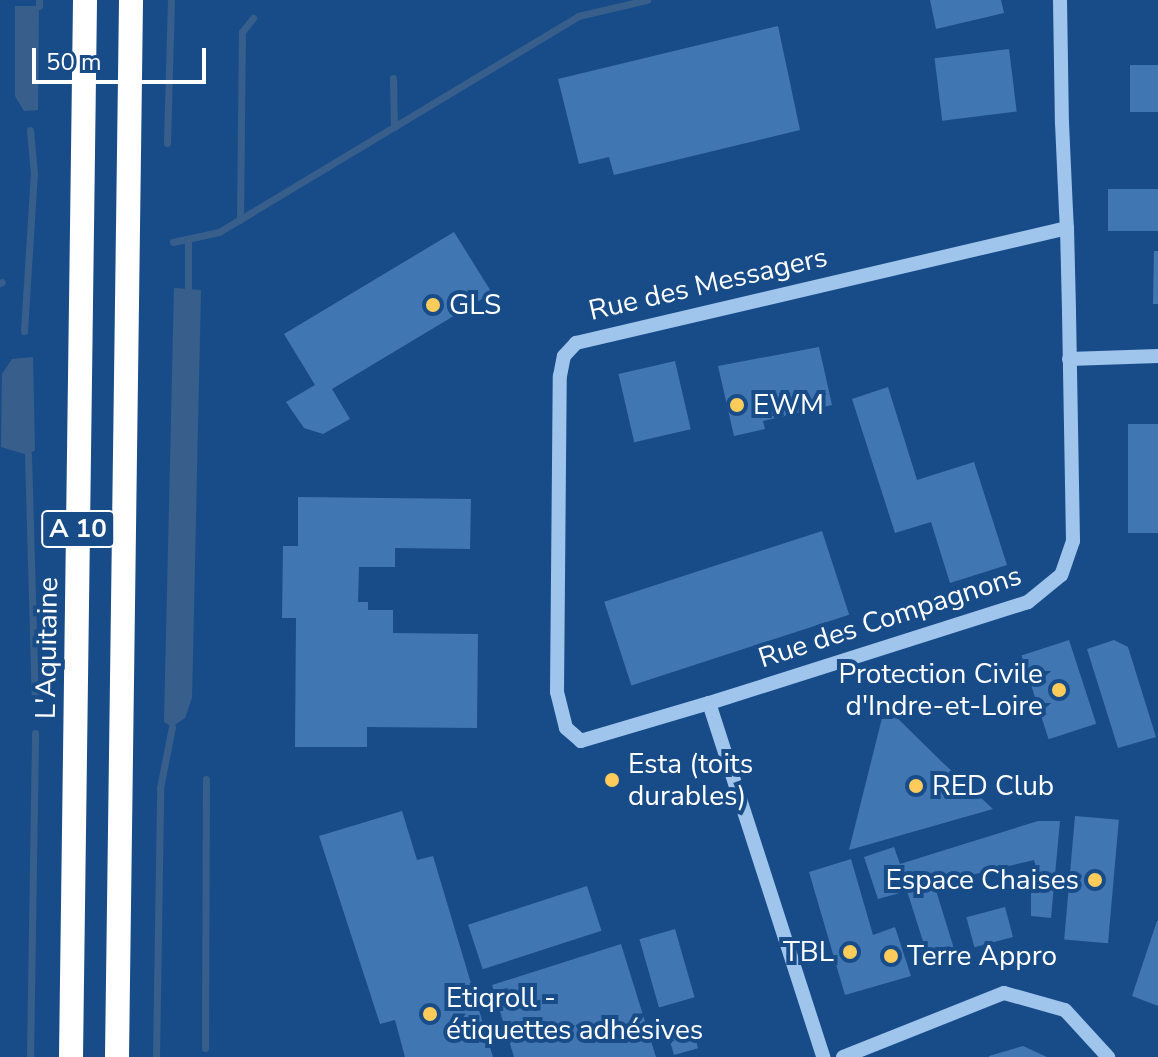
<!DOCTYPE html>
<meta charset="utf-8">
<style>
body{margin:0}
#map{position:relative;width:1158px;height:1057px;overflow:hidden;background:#184c89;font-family:"Nunito Sans",sans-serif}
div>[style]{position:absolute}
.water>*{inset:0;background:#385f8b}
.stream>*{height:7px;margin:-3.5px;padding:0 3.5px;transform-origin:3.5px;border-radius:3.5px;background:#385f8b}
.building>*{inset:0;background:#4076b2;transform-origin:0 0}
.minor>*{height:14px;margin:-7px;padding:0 7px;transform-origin:7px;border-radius:7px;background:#a0c5ed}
.highway>*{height:24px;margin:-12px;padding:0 12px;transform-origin:12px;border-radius:12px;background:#fff}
.dots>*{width:22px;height:22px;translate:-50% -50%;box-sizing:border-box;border:4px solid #184c89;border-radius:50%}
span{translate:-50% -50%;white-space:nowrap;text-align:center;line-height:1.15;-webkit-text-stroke:8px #184c89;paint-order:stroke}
.shield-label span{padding:2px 6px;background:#184c89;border:2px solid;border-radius:6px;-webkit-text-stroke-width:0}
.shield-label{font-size:26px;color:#fff;font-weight:700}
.street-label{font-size:28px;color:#fff}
.poi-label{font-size:28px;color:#fff}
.left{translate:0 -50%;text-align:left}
.right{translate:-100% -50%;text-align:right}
.scale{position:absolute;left:32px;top:48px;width:174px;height:36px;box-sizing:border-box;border:4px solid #fff;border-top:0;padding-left:10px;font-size:24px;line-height:28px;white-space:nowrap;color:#fff;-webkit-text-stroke:6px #184c89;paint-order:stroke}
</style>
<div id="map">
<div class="water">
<i style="clip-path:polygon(15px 6px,39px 6px,38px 110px,24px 111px,15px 96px)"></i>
<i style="clip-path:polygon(174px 288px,201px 290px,192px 698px,185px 718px,172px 727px,164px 722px)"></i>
<i style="clip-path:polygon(33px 357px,35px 450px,28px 455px,1px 447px,2px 374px,12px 359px)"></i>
</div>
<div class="stream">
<i style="left:39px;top:6px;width:6px;rotate:-90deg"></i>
<i style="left:393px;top:78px;width:49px;rotate:88.8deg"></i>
<i style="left:167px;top:143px;width:143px;rotate:-88.4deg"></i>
<i style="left:240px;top:220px;width:188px;rotate:-89.4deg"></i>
<i style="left:242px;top:32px;width:18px;rotate:-52deg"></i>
<i style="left:188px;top:240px;width:49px;rotate:90deg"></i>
<i style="left:173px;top:242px;width:47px;rotate:-12.3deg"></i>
<i style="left:219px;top:232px;width:419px;rotate:-31deg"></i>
<i style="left:578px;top:16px;width:71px;rotate:-13.1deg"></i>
<i style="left:0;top:283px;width:2px;rotate:-27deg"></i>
<i style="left:24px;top:331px;width:157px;rotate:-86.4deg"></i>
<i style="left:34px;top:174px;width:44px;rotate:-95.2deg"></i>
<i style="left:28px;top:455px;width:245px;rotate:88.4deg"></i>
<i style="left:205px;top:1048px;width:269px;rotate:-89.8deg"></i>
<i style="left:30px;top:1057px;width:324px;rotate:-89.1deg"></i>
<i style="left:156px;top:1057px;width:269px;rotate:-89.1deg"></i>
<i style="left:160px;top:788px;width:62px;rotate:-78.9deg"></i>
</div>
<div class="building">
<i style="clip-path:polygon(930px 0,1001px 0,1004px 13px,936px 29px)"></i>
<i style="clip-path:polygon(778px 26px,800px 130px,614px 175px,609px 157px,579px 164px,558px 79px)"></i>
<i style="left:1009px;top:49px;width:63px;height:75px;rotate:83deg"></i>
<i style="left:1130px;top:65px;width:28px;height:47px"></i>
<i style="left:1158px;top:189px;width:42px;height:50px;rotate:90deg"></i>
<i style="clip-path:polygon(454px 232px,492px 293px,332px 389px,350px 419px,323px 434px,304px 428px,286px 402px,315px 385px,284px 334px)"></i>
<i style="clip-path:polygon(1154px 251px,1158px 251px,1158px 304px,1153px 304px)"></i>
<i style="clip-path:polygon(819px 347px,832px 405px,763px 421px,765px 429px,734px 436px,718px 366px)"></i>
<i style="left:675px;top:361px;width:70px;height:58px;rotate:77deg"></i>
<i style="clip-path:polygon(888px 387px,917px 480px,974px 462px,1007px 565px,950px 583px,931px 522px,895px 533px,852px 399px)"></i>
<i style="left:1158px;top:424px;width:109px;height:30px;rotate:90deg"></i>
<i style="clip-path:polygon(298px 497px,471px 499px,470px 549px,395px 548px,395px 567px,359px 567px,358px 602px,368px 602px,368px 610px,393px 610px,393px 633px,478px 634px,477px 728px,367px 727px,367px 747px,295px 747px,296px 618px,282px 618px,283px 546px,298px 546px)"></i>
<i style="left:822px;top:531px;width:88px;height:229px;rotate:72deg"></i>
<i style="left:1069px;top:640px;width:88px;height:50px;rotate:72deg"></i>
<i style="clip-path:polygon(1114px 640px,1128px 647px,1156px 737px,1118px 748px,1087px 649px)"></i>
<i style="clip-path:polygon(885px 706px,942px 762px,993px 809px,849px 850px)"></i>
<i style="clip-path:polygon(402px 811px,417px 860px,433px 856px,493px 1057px,405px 1057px,395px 1020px,380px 1024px,319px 836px)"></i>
<i style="left:1075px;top:816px;width:44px;height:124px;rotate:5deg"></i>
<i style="clip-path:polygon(1038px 821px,1060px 821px,1051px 918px,1031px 916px,1031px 879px,1038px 874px,1034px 860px,934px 884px,955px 952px,929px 960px,907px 891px,878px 899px,864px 857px,894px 847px,900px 864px)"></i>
<i style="clip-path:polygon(851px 859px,873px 935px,895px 927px,911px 976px,845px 995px,809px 872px)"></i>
<i style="left:587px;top:886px;width:47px;height:125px;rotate:72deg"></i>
<i style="left:1005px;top:907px;width:31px;height:40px;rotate:75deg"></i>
<i style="clip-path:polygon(1157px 921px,1158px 921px,1158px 1006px,1132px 996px)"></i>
<i style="left:675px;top:929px;width:71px;height:37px;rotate:74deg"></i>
<i style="clip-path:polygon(621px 944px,656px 1057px,514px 1057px,492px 985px)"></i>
<i style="left:692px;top:1027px;width:22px;height:25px;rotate:74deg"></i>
<i style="clip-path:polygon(1023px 1046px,1047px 1057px,989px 1057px,989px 1056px)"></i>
</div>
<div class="minor">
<i style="left:1060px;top:0;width:123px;rotate:89.1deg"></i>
<i style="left:1062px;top:123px;width:88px;rotate:87.4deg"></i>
<i style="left:1066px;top:211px;width:17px;rotate:87deg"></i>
<i style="left:1067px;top:228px;width:84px;rotate:88.6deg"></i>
<i style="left:1069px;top:312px;width:229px;rotate:89deg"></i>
<i style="left:1073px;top:541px;width:36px;rotate:109deg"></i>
<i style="left:1061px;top:575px;width:43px;rotate:140.7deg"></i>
<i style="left:1028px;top:602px;width:335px;rotate:162.4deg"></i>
<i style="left:709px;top:703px;width:134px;rotate:163.5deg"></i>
<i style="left:581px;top:741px;width:20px;rotate:-139deg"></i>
<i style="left:566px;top:728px;width:37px;rotate:-104deg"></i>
<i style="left:557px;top:692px;width:316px;rotate:-89.5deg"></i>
<i style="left:560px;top:376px;width:20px;rotate:-79deg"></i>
<i style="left:564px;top:356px;width:18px;rotate:-47deg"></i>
<i style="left:576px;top:343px;width:504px;rotate:-13.18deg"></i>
<i style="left:1069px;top:359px;width:89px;rotate:-1.9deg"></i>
<i style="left:709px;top:703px;width:372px;rotate:72.1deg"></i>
<i style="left:843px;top:1057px;width:173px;rotate:-21.7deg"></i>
<i style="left:1004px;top:993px;width:63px;rotate:15.6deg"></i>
<i style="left:1065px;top:1010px;width:64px;rotate:47.5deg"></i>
</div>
<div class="highway">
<i style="left:71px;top:1057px;width:1057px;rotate:-89.24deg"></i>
<i style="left:117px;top:1057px;width:1057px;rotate:-89.24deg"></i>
</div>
<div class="dots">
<i style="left:433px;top:305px;background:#ffcc5c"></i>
<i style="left:737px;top:405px;background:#ffcc5c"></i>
<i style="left:1059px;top:690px;background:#ffcc5c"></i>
<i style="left:612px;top:780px;background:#ffcc5c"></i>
<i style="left:916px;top:786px;background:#ffcc5c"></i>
<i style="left:1095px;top:880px;background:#ffcc5c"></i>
<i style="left:850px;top:952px;background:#ffcc5c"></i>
<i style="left:891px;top:956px;background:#ffcc5c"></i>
<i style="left:430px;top:1014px;background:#ffcc5c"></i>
</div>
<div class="shield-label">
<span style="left:78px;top:529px">A 10</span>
</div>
<div class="street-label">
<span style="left:708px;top:284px;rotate:-13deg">Rue des Messagers</span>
<span style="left:890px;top:617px;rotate:-18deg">Rue des Compagnons</span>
<span style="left:47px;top:648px;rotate:-89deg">L'Aquitaine</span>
</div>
<div class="poi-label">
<span class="left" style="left:449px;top:305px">GLS</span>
<span class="left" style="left:753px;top:405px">EWM</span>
<span class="right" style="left:1043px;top:690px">Protection Civile<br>d'Indre-et-Loire</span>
<span class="left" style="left:628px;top:780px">Esta (toits<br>durables)</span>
<span class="left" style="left:932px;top:786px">RED Club</span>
<span class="right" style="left:1079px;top:880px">Espace Chaises</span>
<span class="right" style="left:834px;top:952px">TBL</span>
<span class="left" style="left:907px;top:956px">Terre Appro</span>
<span class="left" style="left:446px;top:1014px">Etiqroll -<br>étiquettes adhésives</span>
</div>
<div class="scale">50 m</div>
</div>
